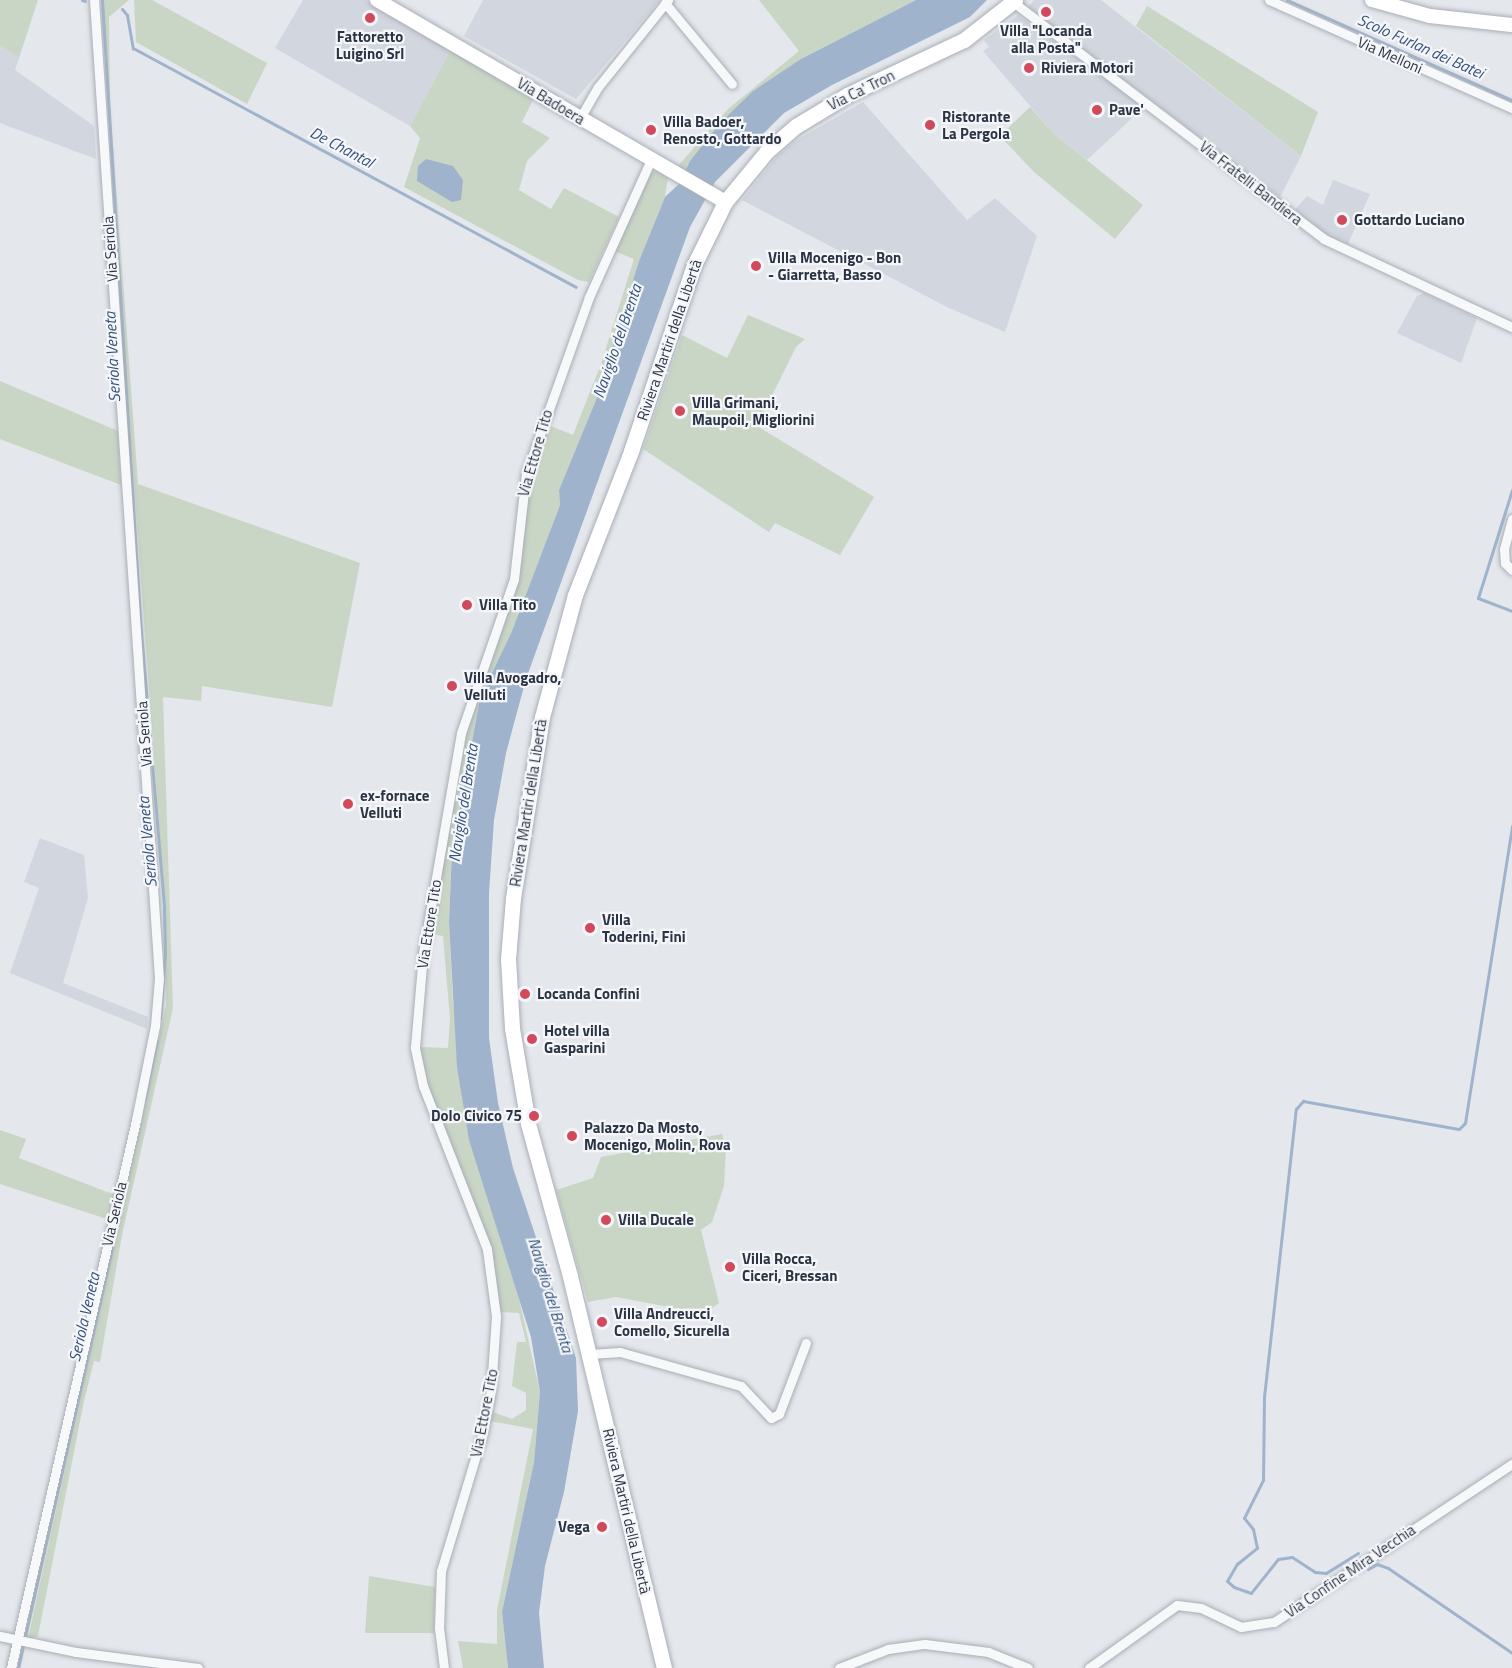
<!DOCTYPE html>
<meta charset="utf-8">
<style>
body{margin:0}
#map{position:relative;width:1512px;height:1668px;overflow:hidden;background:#e4e7ec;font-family:"Titillium Web",sans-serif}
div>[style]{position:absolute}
.built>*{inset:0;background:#d2d6de}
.green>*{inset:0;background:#c9d6c5}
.water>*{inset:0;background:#9fb4cc}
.stream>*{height:3px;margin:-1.5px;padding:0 1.5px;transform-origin:1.5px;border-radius:1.5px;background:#9fb4cc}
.roads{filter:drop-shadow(0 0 2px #a9aeb7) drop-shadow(0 0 2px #a9aeb7)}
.minor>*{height:9px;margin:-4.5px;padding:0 4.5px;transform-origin:4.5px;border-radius:4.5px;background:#f7f8fa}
.secondary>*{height:14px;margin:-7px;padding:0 7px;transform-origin:7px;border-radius:7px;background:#fff}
.primary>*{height:15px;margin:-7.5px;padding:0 7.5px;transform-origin:7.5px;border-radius:7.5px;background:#fff}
.dots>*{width:16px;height:16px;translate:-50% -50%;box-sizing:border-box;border:3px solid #f4f6f9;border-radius:50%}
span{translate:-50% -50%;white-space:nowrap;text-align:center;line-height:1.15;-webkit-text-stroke:4.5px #f4f6f9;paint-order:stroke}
.poi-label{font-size:15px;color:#2b3445;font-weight:700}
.left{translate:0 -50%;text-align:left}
.right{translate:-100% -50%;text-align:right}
.street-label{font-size:15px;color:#2b3445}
.water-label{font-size:16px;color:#34527a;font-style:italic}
</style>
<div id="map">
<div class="built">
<i style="clip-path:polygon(303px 0,366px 0,451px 49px,410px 126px,275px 48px)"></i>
<i style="clip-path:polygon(483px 0,660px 0,576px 99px,464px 36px)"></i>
<i style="clip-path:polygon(1034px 0,1101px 0,1301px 156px,1280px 197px,1028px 8px)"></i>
<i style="clip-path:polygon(1018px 15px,1144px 107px,1087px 160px,1054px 134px,983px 51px,989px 47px,984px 40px)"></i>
<i style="clip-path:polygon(0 45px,19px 58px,15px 70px,94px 126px,96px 159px,0 123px)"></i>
<i style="clip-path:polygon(863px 102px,967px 220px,995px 198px,1037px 236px,1005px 332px,949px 308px,742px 200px,777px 156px,795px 141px)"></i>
<i style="clip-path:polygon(1333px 180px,1370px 194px,1348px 244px,1326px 234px,1295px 210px,1307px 196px,1323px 205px)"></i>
<i style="clip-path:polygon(1424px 293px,1477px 318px,1461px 363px,1397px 333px,1417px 296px)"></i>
<i style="clip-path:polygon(40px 838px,84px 855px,88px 898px,63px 983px,148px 1017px,147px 1029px,10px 973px,39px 888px,24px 882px)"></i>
</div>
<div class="green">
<i style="clip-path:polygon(0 0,38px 0,19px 58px,0 45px)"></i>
<i style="clip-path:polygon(104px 0,129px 0,109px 17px,110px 105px,138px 484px,360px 563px,332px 707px,202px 686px,201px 701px,163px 697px,173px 1008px,122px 1235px,100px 1362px,94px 1361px,84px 1401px,38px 1636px,28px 1639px,166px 1006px,165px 907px,134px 484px,105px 52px)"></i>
<i style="clip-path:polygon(134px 0,152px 0,267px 63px,247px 104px,136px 42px)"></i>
<i style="clip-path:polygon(759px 0,916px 0,801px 59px,688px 165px,687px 172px,678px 166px,728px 109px,799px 51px)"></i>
<i style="clip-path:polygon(1147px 6px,1318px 112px,1301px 156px,1136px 26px)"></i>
<i style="clip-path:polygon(451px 49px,535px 96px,522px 122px,550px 138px,527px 161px,519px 190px,551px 209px,564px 188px,619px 217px,589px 282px,578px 280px,404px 187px,420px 138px,410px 126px)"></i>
<i style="clip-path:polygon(1030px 107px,1054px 134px,1143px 205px,1115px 239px,1034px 172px,1000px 136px)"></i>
<i style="clip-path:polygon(657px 171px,668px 178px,665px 197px,639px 261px,596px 400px,559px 490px,560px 505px,512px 631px,480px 698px,452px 851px,449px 922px,453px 1004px,540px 1392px,534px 1462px,502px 1612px,508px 1668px,463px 1668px,458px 1641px,497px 1644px,497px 1610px,533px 1429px,490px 1421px,493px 1412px,512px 1419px,526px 1410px,526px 1393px,512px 1386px,517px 1342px,526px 1342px,519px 1313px,500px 1312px,489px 1241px,426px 1082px,420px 1047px,448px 1048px,450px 1019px,443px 936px,430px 934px,468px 726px,517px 586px,531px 478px,548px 425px,573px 435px,601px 364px,634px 259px,614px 251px,648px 174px)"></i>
<i style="clip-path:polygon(748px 315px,805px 339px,796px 347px,757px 426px,874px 497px,840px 555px,775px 523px,769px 532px,643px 449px,682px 335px,727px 358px)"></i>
<i style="clip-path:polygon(0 381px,118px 431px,121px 485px,0 439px)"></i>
<i style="clip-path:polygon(0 1130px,26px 1139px,19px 1158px,115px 1195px,107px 1219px,0 1184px)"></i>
<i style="clip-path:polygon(722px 1134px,726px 1148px,724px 1186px,712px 1222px,701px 1230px,719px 1303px,712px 1308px,680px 1309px,616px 1297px,588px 1302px,556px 1190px,593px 1178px,601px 1157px)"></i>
<i style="clip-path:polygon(369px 1576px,435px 1587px,434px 1633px,365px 1633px)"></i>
</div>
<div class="water">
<i style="clip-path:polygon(916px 0,987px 0,970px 17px,832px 85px,784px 113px,715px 182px,690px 227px,670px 282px,526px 679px,506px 753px,494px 820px,489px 893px,489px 1038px,498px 1103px,513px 1168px,576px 1358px,578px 1411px,564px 1492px,545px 1566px,539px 1613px,544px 1668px,508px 1668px,502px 1612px,534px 1462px,540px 1392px,531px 1337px,469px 1140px,457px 1067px,449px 922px,452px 851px,480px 698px,512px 631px,560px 505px,559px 490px,596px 400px,639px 261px,665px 197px,679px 184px,690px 161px,721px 122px,753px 91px,801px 59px)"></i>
<i style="clip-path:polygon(426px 159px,453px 166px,463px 180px,461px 200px,452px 202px,417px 181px,418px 166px)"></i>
</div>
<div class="stream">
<i style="left:82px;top:0;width:3px;rotate:18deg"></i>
<i style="left:102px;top:0;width:621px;rotate:86.49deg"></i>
<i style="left:140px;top:620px;width:289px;rotate:85.2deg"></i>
<i style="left:164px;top:908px;width:46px;rotate:88.8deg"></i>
<i style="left:165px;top:954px;width:65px;rotate:94.4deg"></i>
<i style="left:1287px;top:0;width:246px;rotate:24deg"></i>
<i style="left:122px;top:9px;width:8px;rotate:50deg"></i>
<i style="left:127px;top:15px;width:34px;rotate:80deg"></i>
<i style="left:133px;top:48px;width:503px;rotate:28.35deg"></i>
<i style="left:1512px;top:490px;width:113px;rotate:107.5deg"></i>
<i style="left:1478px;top:598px;width:36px;rotate:21deg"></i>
<i style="left:144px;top:1101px;width:62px;rotate:-78deg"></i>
<i style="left:1358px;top:1553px;width:38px;rotate:148deg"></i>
<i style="left:1326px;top:1573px;width:11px;rotate:-175deg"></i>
<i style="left:1315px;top:1572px;width:27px;rotate:-147deg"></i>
<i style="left:1292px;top:1557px;width:14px;rotate:172deg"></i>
<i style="left:1278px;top:1559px;width:43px;rotate:128.5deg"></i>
<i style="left:1251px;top:1593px;width:18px;rotate:-161deg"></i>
<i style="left:1234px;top:1587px;width:9px;rotate:-139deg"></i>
<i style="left:1227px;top:1581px;width:20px;rotate:-60deg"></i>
<i style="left:1237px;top:1564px;width:26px;rotate:-39deg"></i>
<i style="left:1257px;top:1548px;width:19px;rotate:-102deg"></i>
<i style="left:1253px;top:1529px;width:14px;rotate:-129deg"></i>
<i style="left:1244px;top:1518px;width:42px;rotate:-63.4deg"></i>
<i style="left:1263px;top:1480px;width:83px;rotate:-89.3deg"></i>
<i style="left:1264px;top:1397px;width:290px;rotate:-83.7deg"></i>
<i style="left:1296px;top:1109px;width:11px;rotate:-49deg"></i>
<i style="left:1303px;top:1101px;width:158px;rotate:10.2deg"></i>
<i style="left:1459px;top:1129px;width:8px;rotate:-45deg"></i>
<i style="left:1465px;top:1123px;width:301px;rotate:-81deg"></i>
<i style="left:1368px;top:1569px;width:10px;rotate:-29deg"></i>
<i style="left:1377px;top:1564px;width:12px;rotate:20deg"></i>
<i style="left:1388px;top:1568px;width:150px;rotate:34.4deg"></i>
<i style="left:18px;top:1668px;width:436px;rotate:-77.4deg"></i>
</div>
<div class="roads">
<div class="minor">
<i style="left:1269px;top:0;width:266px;rotate:24deg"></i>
<i style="left:1013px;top:2px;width:391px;rotate:37.3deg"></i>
<i style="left:1324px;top:239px;width:208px;rotate:25.1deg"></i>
<i style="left:665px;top:3px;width:105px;rotate:50.4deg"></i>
<i style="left:580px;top:118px;width:36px;rotate:-60deg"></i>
<i style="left:598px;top:87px;width:112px;rotate:-51.2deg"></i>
<i style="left:1512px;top:519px;width:31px;rotate:105deg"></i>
<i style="left:1504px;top:549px;width:14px;rotate:86deg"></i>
<i style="left:1505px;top:563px;width:10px;rotate:45deg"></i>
<i style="left:590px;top:1354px;width:30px;rotate:-4deg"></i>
<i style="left:620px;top:1352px;width:126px;rotate:15.7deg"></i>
<i style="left:741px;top:1386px;width:44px;rotate:46.8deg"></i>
<i style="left:771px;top:1418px;width:9px;rotate:-27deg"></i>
<i style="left:779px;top:1414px;width:76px;rotate:-69.2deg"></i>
<i style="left:0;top:1636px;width:78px;rotate:11.9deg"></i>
<i style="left:76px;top:1652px;width:123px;rotate:7.5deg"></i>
<i style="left:11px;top:1668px;width:562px;rotate:-77.15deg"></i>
<i style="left:136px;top:1120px;width:96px;rotate:-78.6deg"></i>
<i style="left:155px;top:1026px;width:48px;rotate:-85.2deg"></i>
<i style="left:159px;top:978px;width:980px;rotate:-93.8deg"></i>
<i style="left:444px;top:1668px;width:40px;rotate:-97.1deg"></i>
<i style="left:439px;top:1628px;width:57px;rotate:-88deg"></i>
<i style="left:441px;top:1571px;width:145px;rotate:-73.2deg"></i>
<i style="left:483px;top:1432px;width:43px;rotate:-79.2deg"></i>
<i style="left:491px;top:1390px;width:74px;rotate:-86.1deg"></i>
<i style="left:496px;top:1316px;width:68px;rotate:-97.7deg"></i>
<i style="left:487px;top:1249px;width:175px;rotate:-111.4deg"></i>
<i style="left:423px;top:1086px;width:40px;rotate:-102deg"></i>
<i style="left:415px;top:1047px;width:94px;rotate:-85.1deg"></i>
<i style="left:423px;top:953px;width:223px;rotate:-80.2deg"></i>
<i style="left:461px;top:733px;width:163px;rotate:-71deg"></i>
<i style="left:514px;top:579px;width:106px;rotate:-83.5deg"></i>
<i style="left:526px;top:474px;width:188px;rotate:-70.4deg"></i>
<i style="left:589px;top:297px;width:150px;rotate:-65.7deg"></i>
<i style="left:839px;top:1668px;width:53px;rotate:-21.2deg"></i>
<i style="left:888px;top:1649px;width:37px;rotate:-8deg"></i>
<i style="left:925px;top:1644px;width:64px;rotate:7.2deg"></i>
<i style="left:988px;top:1652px;width:43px;rotate:21.8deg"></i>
<i style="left:1089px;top:1668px;width:108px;rotate:-35.6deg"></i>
<i style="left:1177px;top:1605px;width:24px;rotate:7deg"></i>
<i style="left:1201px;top:1608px;width:44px;rotate:25.4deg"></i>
<i style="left:1241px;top:1627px;width:33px;rotate:-9deg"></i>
<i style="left:1274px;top:1622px;width:286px;rotate:-33.6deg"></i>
</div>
<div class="secondary">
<i style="left:377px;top:0;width:402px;rotate:30.1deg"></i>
<i style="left:1372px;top:0;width:60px;rotate:15.4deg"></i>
<i style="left:1430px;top:16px;width:82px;rotate:6.3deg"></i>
</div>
<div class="primary">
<i style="left:664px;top:1668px;width:403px;rotate:-103.5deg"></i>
<i style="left:570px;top:1276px;width:159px;rotate:-105.4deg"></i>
<i style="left:528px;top:1123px;width:96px;rotate:-99.6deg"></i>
<i style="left:512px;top:1028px;width:69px;rotate:-93.3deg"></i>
<i style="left:508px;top:959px;width:61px;rotate:-85.3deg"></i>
<i style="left:513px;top:898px;width:183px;rotate:-80.9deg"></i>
<i style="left:542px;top:717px;width:126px;rotate:-74.9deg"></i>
<i style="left:575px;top:595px;width:155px;rotate:-68.7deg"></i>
<i style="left:631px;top:451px;width:196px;rotate:-71.3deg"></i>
<i style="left:694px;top:265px;width:70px;rotate:-63.8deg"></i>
<i style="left:725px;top:202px;width:66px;rotate:-50.5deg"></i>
<i style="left:767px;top:151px;width:38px;rotate:-41deg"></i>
<i style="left:796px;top:126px;width:60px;rotate:-31.3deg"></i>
<i style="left:847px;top:95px;width:129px;rotate:-25.2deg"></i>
<i style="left:964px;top:40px;width:65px;rotate:-38.1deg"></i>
</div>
</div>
<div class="dots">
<i style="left:1046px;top:12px;background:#d1495b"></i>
<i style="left:370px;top:18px;background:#d1495b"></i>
<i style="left:1029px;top:68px;background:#d1495b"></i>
<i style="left:1097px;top:110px;background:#d1495b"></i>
<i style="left:930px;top:125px;background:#d1495b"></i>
<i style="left:651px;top:130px;background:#d1495b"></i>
<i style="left:1342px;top:220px;background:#d1495b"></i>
<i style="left:756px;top:266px;background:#d1495b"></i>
<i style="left:680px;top:411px;background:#d1495b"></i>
<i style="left:467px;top:605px;background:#d1495b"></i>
<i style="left:452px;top:686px;background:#d1495b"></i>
<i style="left:348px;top:804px;background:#d1495b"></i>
<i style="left:590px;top:928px;background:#d1495b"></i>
<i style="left:525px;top:994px;background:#d1495b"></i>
<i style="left:532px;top:1039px;background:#d1495b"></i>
<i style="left:534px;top:1116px;background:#d1495b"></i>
<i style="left:572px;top:1136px;background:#d1495b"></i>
<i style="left:606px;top:1220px;background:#d1495b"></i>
<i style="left:730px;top:1267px;background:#d1495b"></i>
<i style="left:602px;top:1322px;background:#d1495b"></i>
<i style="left:602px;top:1527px;background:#d1495b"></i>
</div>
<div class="poi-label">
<span style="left:1046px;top:39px">Villa "Locanda<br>alla Posta"</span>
<span style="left:370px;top:45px">Fattoretto<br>Luigino Srl</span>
<span class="left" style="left:1041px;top:68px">Riviera Motori</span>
<span class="left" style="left:1109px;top:110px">Pave'</span>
<span class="left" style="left:942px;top:125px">Ristorante<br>La Pergola</span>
<span class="left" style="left:663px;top:130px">Villa Badoer,<br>Renosto, Gottardo</span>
<span class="left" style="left:1354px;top:220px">Gottardo Luciano</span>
<span class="left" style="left:768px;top:266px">Villa Mocenigo - Bon<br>- Giarretta, Basso</span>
<span class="left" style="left:692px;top:411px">Villa Grimani,<br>Maupoil, Migliorini</span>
<span class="left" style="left:479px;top:605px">Villa Tito</span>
<span class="left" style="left:464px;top:686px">Villa Avogadro,<br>Velluti</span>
<span class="left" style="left:360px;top:804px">ex-fornace<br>Velluti</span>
<span class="left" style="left:602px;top:928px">Villa<br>Toderini, Fini</span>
<span class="left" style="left:537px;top:994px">Locanda Confini</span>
<span class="left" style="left:544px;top:1039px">Hotel villa<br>Gasparini</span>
<span class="right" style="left:522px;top:1116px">Dolo Civico 75</span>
<span class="left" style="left:584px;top:1136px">Palazzo Da Mosto,<br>Mocenigo, Molin, Rova</span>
<span class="left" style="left:618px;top:1220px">Villa Ducale</span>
<span class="left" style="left:742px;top:1267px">Villa Rocca,<br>Ciceri, Bressan</span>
<span class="left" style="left:614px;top:1322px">Villa Andreucci,<br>Comello, Sicurella</span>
<span class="right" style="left:590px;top:1527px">Vega</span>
</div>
<div class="street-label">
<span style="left:1390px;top:55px;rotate:24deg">Via Melloni</span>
<span style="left:861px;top:90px;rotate:-26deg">Via Ca' Tron</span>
<span style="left:551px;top:101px;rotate:31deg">Via Badoera</span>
<span style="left:1251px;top:183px;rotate:38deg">Via Fratelli Bandiera</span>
<span style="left:110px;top:249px;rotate:-94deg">Via Seriola</span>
<span style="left:669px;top:340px;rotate:-71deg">Riviera Martiri della Libertà</span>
<span style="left:535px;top:453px;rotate:-74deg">Via Ettore Tito</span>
<span style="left:144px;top:734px;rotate:-94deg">Via Seriola</span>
<span style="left:528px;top:803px;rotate:-81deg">Riviera Martiri della Libertà</span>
<span style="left:429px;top:924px;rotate:-81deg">Via Ettore Tito</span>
<span style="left:114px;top:1214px;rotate:-77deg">Via Seriola</span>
<span style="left:484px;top:1413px;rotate:-79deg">Via Ettore Tito</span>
<span style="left:627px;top:1511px;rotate:77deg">Riviera Martiri della Libertà</span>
<span style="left:1350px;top:1571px;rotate:-34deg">Via Confine Mira Vecchia</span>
</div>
<div class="water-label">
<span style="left:1421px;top:46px;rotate:24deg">Scolo Furlan dei Batei</span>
<span style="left:342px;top:147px;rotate:28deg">De Chantal</span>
<span style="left:617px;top:341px;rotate:-71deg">Naviglio del Brenta</span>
<span style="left:112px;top:357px;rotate:-93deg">Seriola Veneta</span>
<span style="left:463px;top:803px;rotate:-81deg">Naviglio del Brenta</span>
<span style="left:147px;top:842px;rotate:-95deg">Seriola Veneta</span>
<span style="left:551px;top:1295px;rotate:73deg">Naviglio del Brenta</span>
<span style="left:84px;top:1317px;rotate:-77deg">Seriola Veneta</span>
</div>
</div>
